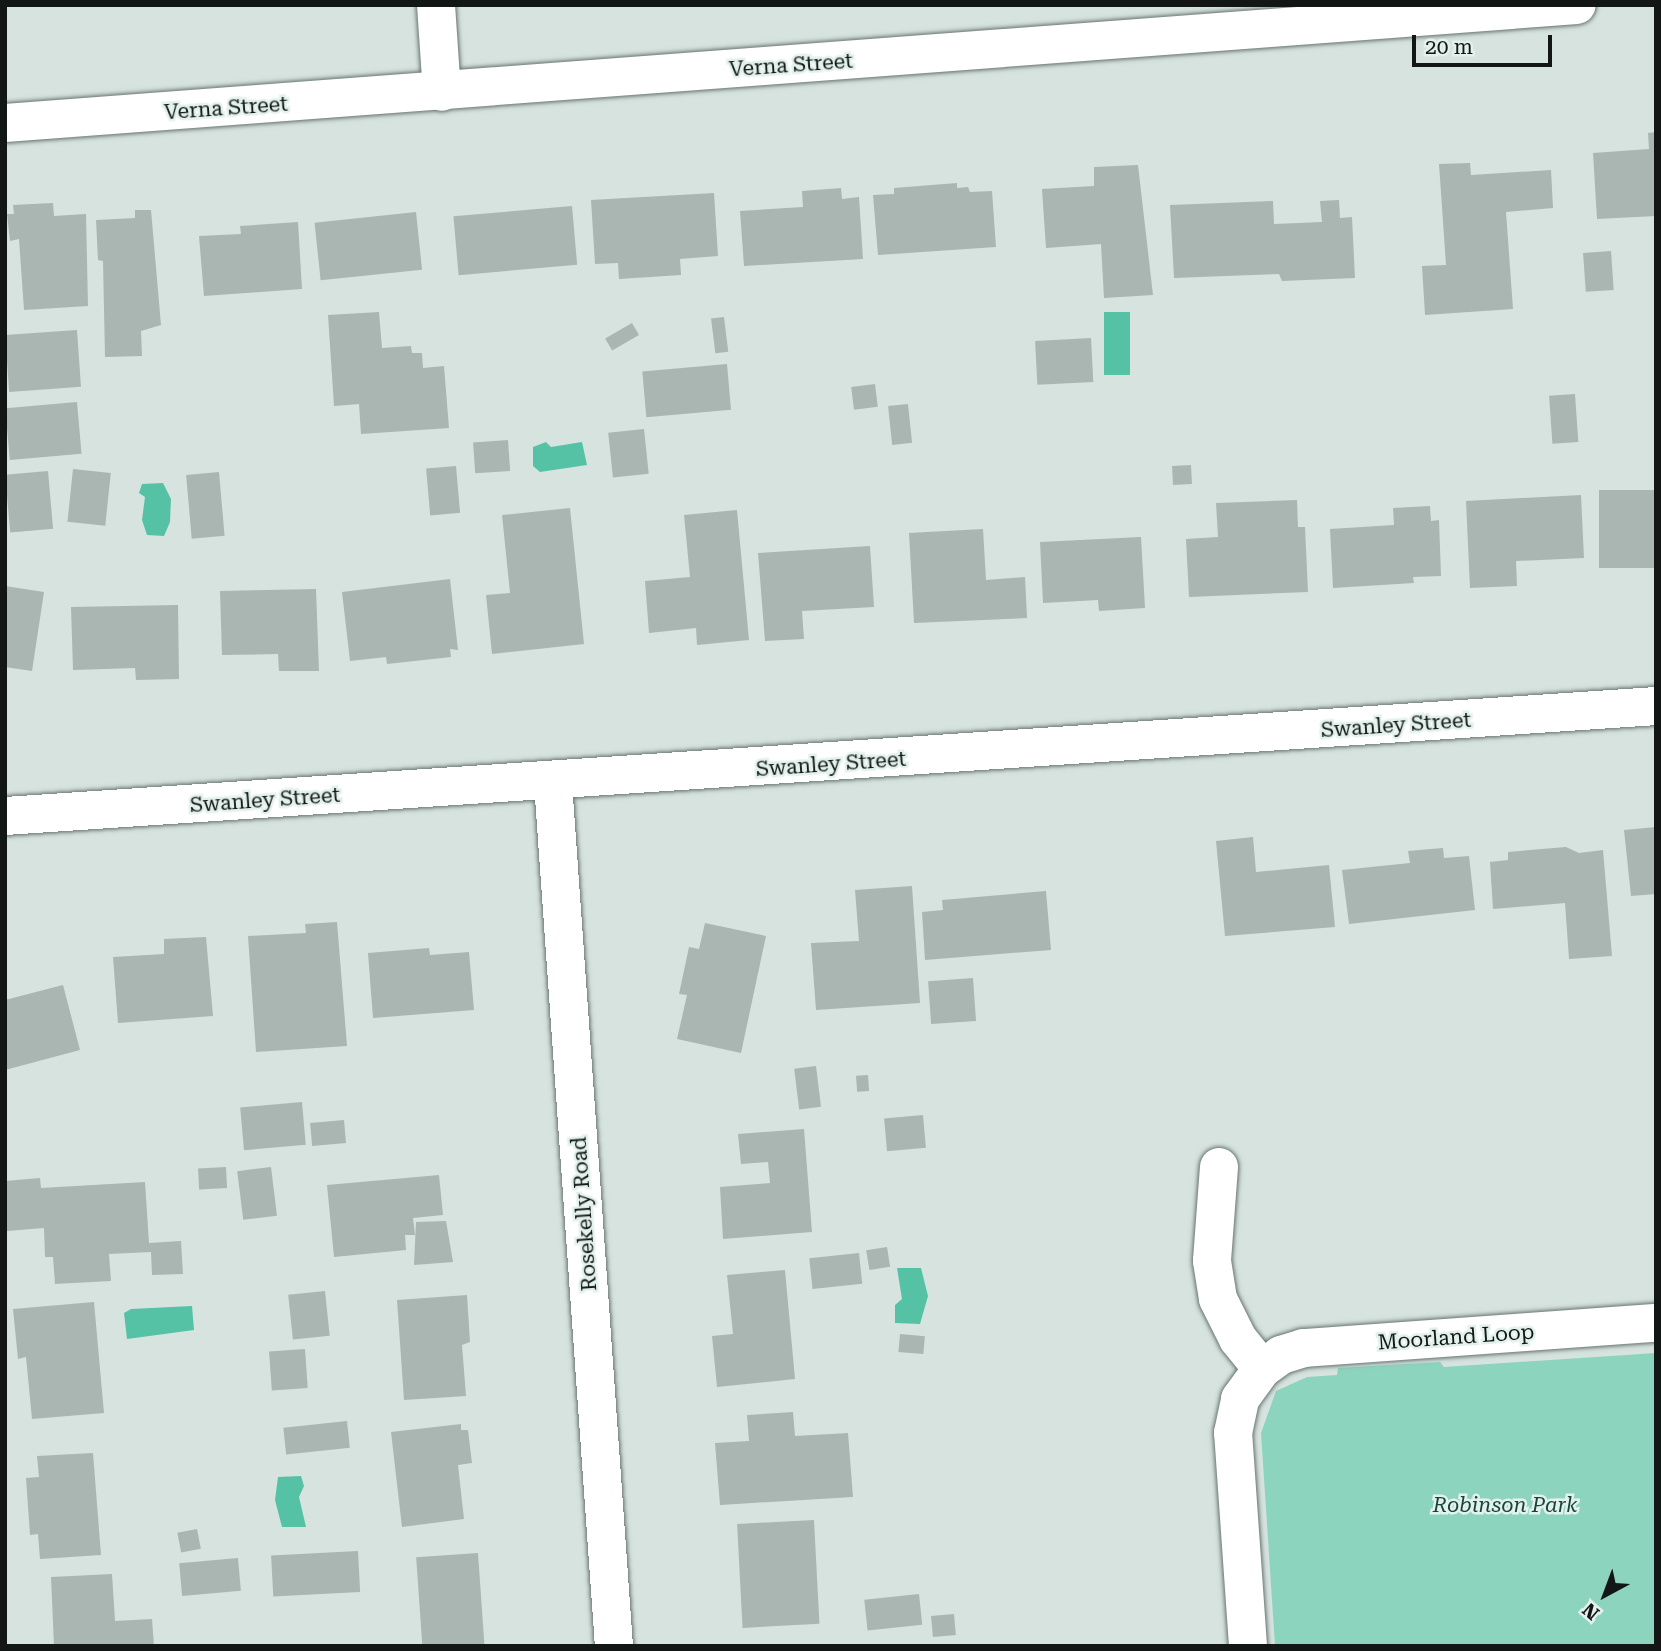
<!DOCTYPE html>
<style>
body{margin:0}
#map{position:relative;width:1661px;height:1651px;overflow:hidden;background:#d6e3df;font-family:"Roboto Serif",serif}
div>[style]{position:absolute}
.green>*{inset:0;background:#8dd4bf}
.water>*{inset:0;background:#55c2a6;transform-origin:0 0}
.building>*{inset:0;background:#aab6b2;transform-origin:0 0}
.roads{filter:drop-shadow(0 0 2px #697571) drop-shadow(0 0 2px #697571)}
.minor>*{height:38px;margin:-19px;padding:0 19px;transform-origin:19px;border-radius:19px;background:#fff}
span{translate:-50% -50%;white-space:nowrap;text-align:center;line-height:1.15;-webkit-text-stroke:5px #e3f1ec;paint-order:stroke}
.street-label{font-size:21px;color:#121716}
.park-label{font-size:21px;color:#16463a;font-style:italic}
.frame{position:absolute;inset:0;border:7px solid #121716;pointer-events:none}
.north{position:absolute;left:1570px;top:1560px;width:70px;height:70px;-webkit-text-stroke:5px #e3f1ec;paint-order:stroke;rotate:221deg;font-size:19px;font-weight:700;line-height:28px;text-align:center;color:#121716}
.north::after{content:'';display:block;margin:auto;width:24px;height:32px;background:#121716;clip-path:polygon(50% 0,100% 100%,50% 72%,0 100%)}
.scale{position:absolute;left:1412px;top:35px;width:140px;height:32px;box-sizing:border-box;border:4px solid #121716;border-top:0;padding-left:9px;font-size:21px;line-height:24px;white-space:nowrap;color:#121716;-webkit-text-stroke:5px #e3f1ec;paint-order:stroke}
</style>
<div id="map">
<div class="green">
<i style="clip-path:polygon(1656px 1353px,1656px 1646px,1275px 1646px,1261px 1433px,1276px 1391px,1307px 1377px,1337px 1375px,1338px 1368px,1440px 1362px,1444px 1367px)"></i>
</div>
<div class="water">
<i style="left:1104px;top:312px;width:26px;height:63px"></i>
<i style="clip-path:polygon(546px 442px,551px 447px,582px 442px,587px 465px,540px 472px,533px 466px,533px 447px)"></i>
<i style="clip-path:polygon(163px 483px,171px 499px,170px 522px,164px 536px,147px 535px,142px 520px,145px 497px,139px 493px,142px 484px)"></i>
<i style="clip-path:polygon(897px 1268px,921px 1268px,928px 1296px,920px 1324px,895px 1323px,895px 1305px,902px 1299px)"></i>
<i style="clip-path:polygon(192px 1306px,194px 1330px,127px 1339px,124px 1313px,131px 1309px)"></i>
<i style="clip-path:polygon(301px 1476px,304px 1486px,299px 1497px,306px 1527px,282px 1527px,275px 1500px,278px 1477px)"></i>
</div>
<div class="building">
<i style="clip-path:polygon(1656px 132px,1656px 216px,1597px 219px,1593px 153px,1649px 149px,1648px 133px)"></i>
<i style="clip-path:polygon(1470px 163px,1471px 175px,1551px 170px,1553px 208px,1506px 212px,1513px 309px,1425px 315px,1422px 266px,1446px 265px,1439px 164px)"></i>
<i style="clip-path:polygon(1138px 165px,1153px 295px,1104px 298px,1101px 244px,1046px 248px,1042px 189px,1094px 186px,1094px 167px)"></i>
<i style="clip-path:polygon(957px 183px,957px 188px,968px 187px,970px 192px,992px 191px,996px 247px,878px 255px,873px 195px,894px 194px,894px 188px)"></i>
<i style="clip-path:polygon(841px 188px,842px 199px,859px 197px,863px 259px,744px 266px,740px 211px,803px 207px,802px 191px)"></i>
<i style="clip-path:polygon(714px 193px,718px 256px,680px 259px,681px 275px,619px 279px,618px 263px,595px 264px,591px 200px)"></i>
<i style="clip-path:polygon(1339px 200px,1340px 218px,1352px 217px,1355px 278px,1282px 281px,1279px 274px,1174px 278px,1170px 205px,1273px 201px,1274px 224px,1322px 222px,1320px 201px)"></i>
<i style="clip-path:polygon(53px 203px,54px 216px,86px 214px,88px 306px,24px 310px,19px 239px,10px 241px,7px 214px,14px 214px,13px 205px)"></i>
<i style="left:572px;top:206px;width:59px;height:119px;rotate:85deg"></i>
<i style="clip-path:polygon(135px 210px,151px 210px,161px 325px,141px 331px,142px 356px,105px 357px,103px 261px,98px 260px,96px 220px,135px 218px)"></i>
<i style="left:416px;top:212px;width:58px;height:102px;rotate:84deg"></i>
<i style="clip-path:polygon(298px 222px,302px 289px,204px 296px,199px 236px,241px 234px,240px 226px)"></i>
<i style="left:1611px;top:251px;width:39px;height:28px;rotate:86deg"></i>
<i style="clip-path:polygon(379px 312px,382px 348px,411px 346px,412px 353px,422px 353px,423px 368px,444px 366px,449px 428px,361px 434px,359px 404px,334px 406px,328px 315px)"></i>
<i style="left:724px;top:317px;width:35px;height:13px;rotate:83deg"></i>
<i style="left:632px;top:323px;width:14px;height:31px;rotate:60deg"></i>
<i style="left:77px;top:330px;width:57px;height:72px;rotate:86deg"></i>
<i style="left:1091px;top:338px;width:44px;height:56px;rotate:87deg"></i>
<i style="left:727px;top:364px;width:46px;height:85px;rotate:85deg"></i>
<i style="left:875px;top:384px;width:23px;height:24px;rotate:83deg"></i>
<i style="left:1575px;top:394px;width:48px;height:26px;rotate:86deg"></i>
<i style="left:77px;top:402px;width:52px;height:72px;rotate:85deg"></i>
<i style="left:908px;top:404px;width:39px;height:20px;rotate:84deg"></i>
<i style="left:644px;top:429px;width:45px;height:36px;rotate:84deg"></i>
<i style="left:508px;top:440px;width:31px;height:35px;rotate:86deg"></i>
<i style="left:1191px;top:465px;width:19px;height:19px;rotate:87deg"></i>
<i style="left:456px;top:466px;width:47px;height:30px;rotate:85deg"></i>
<i style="left:73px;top:469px;width:38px;height:53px;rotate:6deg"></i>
<i style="left:48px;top:471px;width:58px;height:43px;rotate:85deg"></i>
<i style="left:219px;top:472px;width:64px;height:33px;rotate:85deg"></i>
<i style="left:1656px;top:490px;width:78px;height:57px;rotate:90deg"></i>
<i style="clip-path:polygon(1581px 495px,1584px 558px,1516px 561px,1517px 586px,1470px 588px,1466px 501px)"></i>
<i style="clip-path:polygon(1297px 500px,1298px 527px,1305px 527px,1308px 592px,1189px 597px,1186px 539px,1218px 537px,1216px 503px)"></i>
<i style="clip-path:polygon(1430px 506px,1431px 521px,1439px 520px,1441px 576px,1413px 577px,1414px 583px,1333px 588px,1330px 529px,1394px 525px,1393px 508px)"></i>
<i style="clip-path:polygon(570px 508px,584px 644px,492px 654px,486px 595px,510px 593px,502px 515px)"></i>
<i style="clip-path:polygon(737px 510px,749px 640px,697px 645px,696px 628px,649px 633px,645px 581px,690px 577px,684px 515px)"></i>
<i style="clip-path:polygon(983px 529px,986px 580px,1025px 577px,1027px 618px,914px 623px,909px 533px)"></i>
<i style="clip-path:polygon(1141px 537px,1145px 608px,1099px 611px,1098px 600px,1043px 603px,1040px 542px)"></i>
<i style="clip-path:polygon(870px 546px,874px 607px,802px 611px,804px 639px,765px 641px,758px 553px)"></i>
<i style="clip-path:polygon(450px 579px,458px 650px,450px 649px,451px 657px,387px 664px,386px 657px,350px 661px,342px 592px)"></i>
<i style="clip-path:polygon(5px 586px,44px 592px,32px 671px,5px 667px)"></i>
<i style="clip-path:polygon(316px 589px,319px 671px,279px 671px,278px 654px,222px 655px,220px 591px)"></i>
<i style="clip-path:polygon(178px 605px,179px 679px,136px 680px,135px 668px,73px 670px,71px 607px)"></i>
<i style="clip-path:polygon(1656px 827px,1656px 894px,1631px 896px,1624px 830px)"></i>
<i style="clip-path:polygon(1253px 837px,1256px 872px,1329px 865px,1335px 927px,1225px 936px,1216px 841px)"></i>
<i style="clip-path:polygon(1566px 847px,1579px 853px,1603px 850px,1612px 956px,1569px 959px,1565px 903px,1493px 909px,1490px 862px,1508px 860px,1508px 852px)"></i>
<i style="clip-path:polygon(1443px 848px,1444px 858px,1469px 856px,1475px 910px,1349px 924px,1342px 870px,1410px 863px,1408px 851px)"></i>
<i style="clip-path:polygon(912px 886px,920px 1003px,816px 1010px,811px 943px,859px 941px,855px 890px)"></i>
<i style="clip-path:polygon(1046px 891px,1051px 950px,925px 960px,922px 912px,943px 910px,942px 900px)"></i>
<i style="clip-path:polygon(337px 922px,347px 1046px,256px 1052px,248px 936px,306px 933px,305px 924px)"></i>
<i style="clip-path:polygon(705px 923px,766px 936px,741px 1053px,677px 1039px,687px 995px,679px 994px,689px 947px,699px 949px)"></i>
<i style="clip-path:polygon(206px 937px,213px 1016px,118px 1023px,113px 957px,164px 954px,164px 939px)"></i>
<i style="clip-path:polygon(429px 948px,430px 955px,469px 952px,474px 1010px,373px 1018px,368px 953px)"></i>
<i style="left:973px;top:978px;width:43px;height:45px;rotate:86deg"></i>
<i style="clip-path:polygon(63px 985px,80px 1050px,5px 1070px,5px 1000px)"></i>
<i style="left:816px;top:1066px;width:41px;height:22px;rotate:83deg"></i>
<i style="left:868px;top:1075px;width:16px;height:12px;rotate:86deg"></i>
<i style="left:302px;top:1102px;width:43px;height:62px;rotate:85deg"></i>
<i style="left:923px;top:1115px;width:33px;height:39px;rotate:85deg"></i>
<i style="left:344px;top:1120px;width:23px;height:34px;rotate:85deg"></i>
<i style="clip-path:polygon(804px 1129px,812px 1232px,723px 1239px,720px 1187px,770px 1183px,768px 1162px,741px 1164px,738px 1134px)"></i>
<i style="left:226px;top:1167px;width:21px;height:28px;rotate:87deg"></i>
<i style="left:271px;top:1167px;width:49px;height:34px;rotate:83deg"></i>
<i style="clip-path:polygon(439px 1175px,443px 1215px,413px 1218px,415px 1235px,405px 1235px,406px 1250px,334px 1257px,327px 1185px)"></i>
<i style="clip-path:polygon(40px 1178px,41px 1188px,145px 1182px,149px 1243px,181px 1241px,183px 1274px,152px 1275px,151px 1252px,109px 1254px,111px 1281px,55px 1284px,53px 1257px,45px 1257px,44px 1228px,7px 1231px,5px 1181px)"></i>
<i style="clip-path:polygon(446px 1221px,453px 1262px,414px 1265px,416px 1222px)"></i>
<i style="left:887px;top:1247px;width:20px;height:21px;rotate:81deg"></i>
<i style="left:859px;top:1253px;width:31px;height:50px;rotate:84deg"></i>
<i style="clip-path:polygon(785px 1270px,795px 1379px,717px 1387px,712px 1336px,733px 1334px,727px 1275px)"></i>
<i style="left:325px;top:1291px;width:45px;height:37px;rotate:84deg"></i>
<i style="clip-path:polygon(467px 1295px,470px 1342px,462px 1345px,466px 1396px,404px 1400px,397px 1300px)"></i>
<i style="clip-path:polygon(94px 1302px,104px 1413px,32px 1419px,26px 1357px,18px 1359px,13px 1309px)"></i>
<i style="left:900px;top:1334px;width:25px;height:18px;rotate:5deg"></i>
<i style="left:305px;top:1349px;width:39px;height:36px;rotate:86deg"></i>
<i style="clip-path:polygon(793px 1412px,795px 1436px,848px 1433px,853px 1497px,720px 1505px,715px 1443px,749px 1441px,747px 1415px)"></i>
<i style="left:347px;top:1421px;width:27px;height:64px;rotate:84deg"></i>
<i style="clip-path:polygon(461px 1424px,461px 1430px,468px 1430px,472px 1463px,458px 1465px,464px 1519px,402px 1527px,391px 1432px)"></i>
<i style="clip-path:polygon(93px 1453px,101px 1555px,40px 1559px,38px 1534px,30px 1535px,26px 1478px,39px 1477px,37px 1456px)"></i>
<i style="left:814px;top:1520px;width:104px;height:77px;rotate:87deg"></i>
<i style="left:197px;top:1529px;width:20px;height:20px;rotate:79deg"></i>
<i style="left:358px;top:1551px;width:41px;height:87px;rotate:87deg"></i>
<i style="left:478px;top:1553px;width:93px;height:62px;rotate:86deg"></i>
<i style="left:238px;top:1558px;width:33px;height:59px;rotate:85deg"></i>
<i style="clip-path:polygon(112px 1574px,115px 1621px,152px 1619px,154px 1646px,54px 1646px,51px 1577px)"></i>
<i style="left:919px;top:1594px;width:31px;height:55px;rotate:84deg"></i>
<i style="left:954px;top:1614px;width:21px;height:23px;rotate:85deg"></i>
</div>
<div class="roads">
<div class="minor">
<i style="left:436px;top:5px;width:87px;rotate:86.1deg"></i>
<i style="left:5px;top:123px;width:1576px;rotate:-4.29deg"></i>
<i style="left:553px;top:783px;width:865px;rotate:85.96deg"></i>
<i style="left:5px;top:816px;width:1655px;rotate:-3.81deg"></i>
<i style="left:1219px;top:1167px;width:94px;rotate:94.3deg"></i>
<i style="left:1212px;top:1261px;width:38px;rotate:81deg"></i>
<i style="left:1218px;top:1299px;width:45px;rotate:63.4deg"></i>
<i style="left:1238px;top:1339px;width:38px;rotate:51deg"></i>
<i style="left:1248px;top:1646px;width:214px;rotate:-94deg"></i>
<i style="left:1233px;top:1433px;width:35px;rotate:-78deg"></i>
<i style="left:1240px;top:1399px;width:37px;rotate:-54deg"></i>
<i style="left:1262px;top:1369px;width:24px;rotate:-36deg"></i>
<i style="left:1281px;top:1355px;width:24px;rotate:-17deg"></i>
<i style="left:1304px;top:1348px;width:353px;rotate:-4.1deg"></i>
</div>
</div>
<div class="street-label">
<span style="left:791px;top:65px;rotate:-4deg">Verna Street</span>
<span style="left:226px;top:108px;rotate:-4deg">Verna Street</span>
<span style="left:1396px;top:725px;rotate:-4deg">Swanley Street</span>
<span style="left:831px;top:764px;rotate:-4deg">Swanley Street</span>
<span style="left:265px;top:800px;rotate:-4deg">Swanley Street</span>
<span style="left:584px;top:1214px;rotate:-94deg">Rosekelly Road</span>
<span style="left:1456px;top:1337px;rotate:-4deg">Moorland Loop</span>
</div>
<div class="park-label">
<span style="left:1505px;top:1505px">Robinson Park</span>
</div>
<div class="frame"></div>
<div class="north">N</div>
<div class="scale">20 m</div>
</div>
